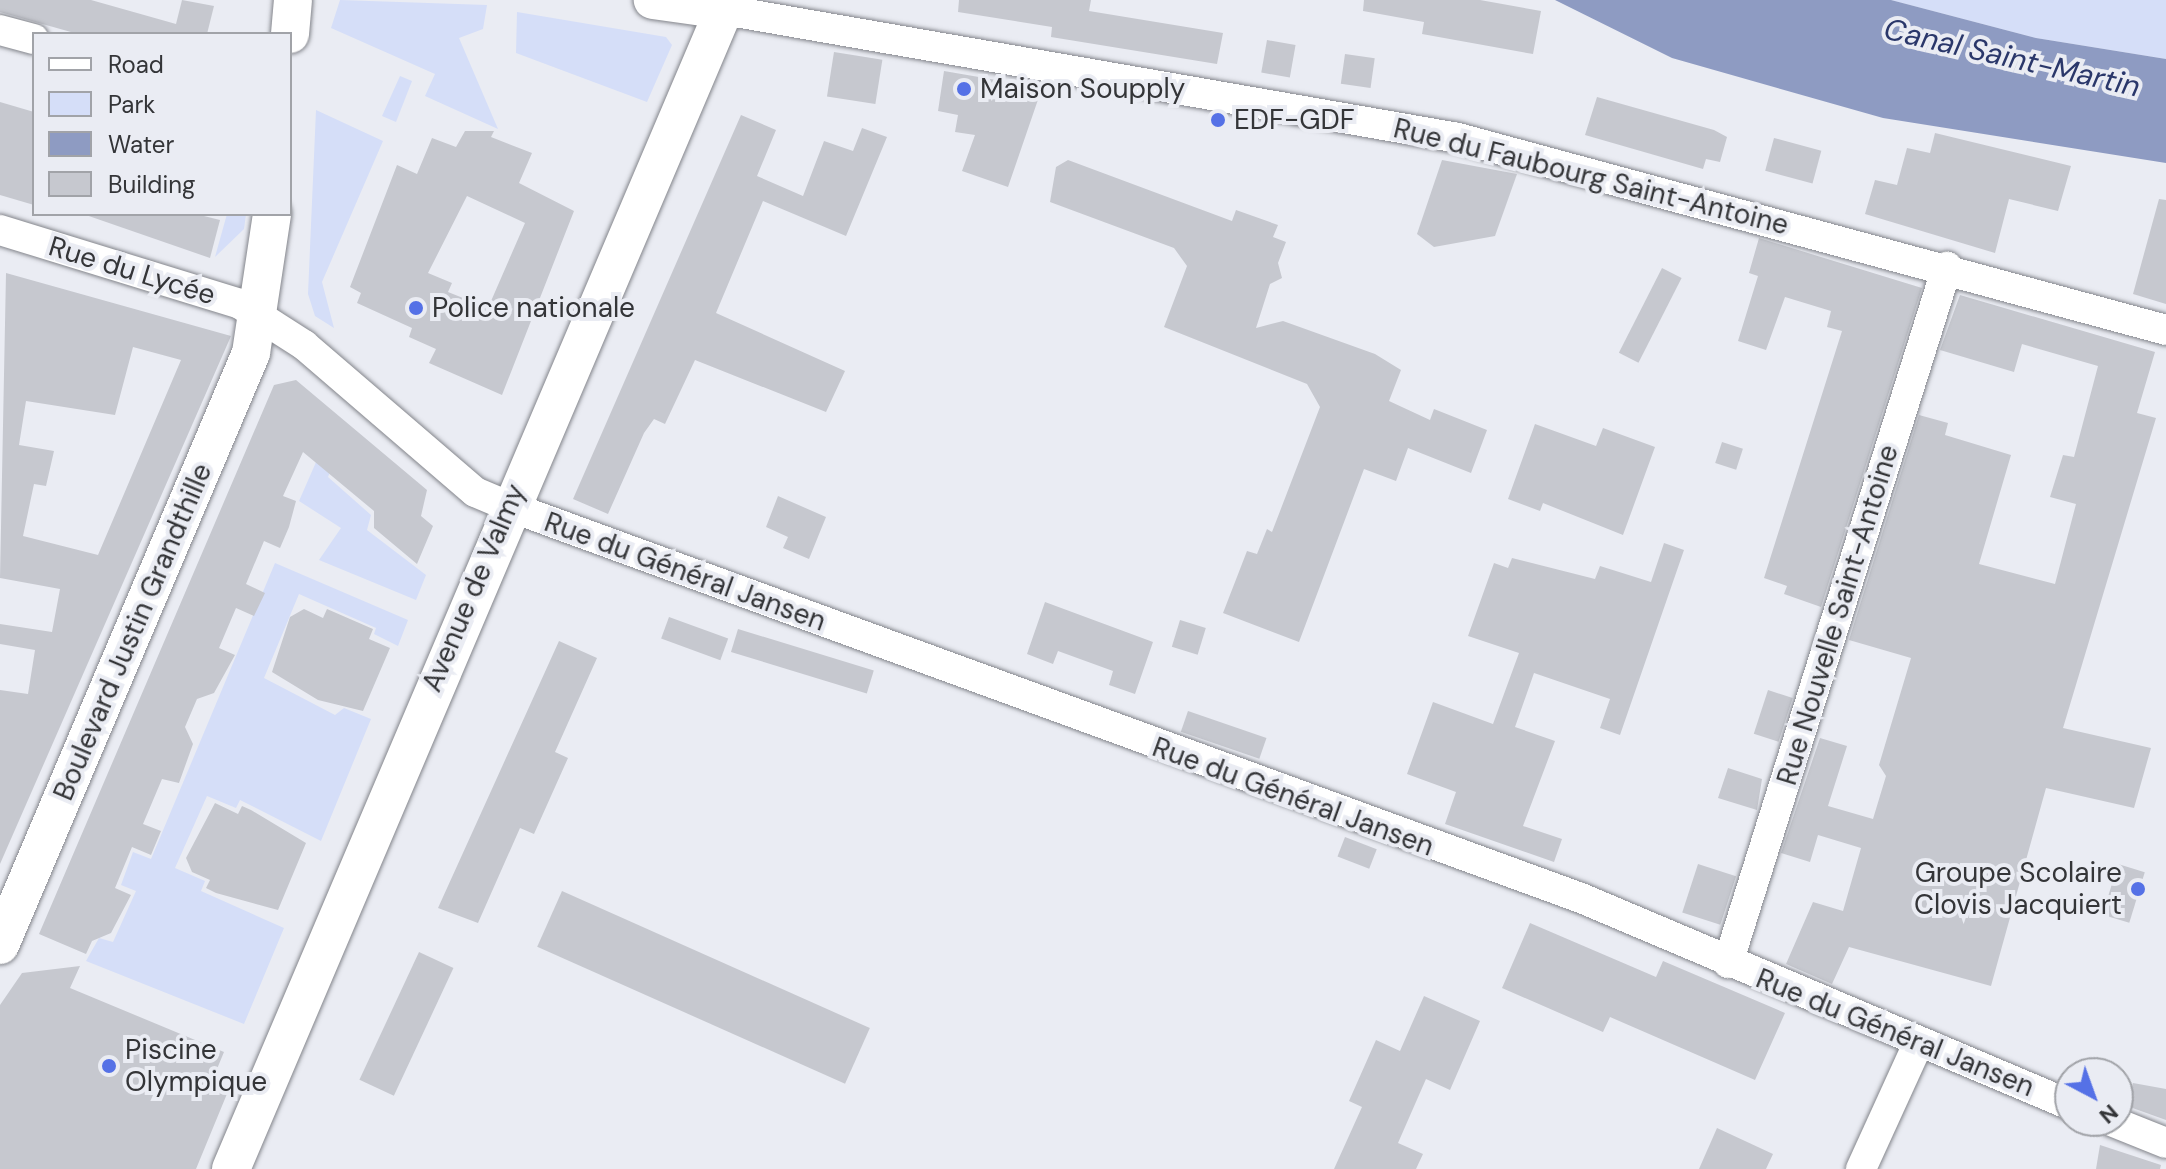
<!DOCTYPE html>
<meta charset="utf-8">
<style>
body{margin:0}
#map{position:relative;width:2166px;height:1169px;overflow:hidden;background:#eaecf3;font-family:"DM Sans",sans-serif}
div>[style]{position:absolute}
.green>*{inset:0;background:#d5def8}
.water>*{inset:0;background:#8e9bc2}
.building>*{inset:0;background:#c6c8cf;transform-origin:0 0}
.roads{filter:drop-shadow(0 0 2px #83858b) drop-shadow(0 0 2px #83858b)}
.minor>*{height:30px;margin:-15px;padding:0 15px;transform-origin:15px;border-radius:15px;background:#fff}
.major>*{height:38px;margin:-19px;padding:0 19px;transform-origin:19px;border-radius:19px;background:#fff}
.dots>*{width:22px;height:22px;translate:-50% -50%;box-sizing:border-box;border:4px solid #eaecf3;border-radius:50%}
span{translate:-50% -50%;white-space:nowrap;text-align:center;line-height:1.15;-webkit-text-stroke:8px #eaecf3;paint-order:stroke}
.poi-label{font-size:28px;color:#343538}
.left{translate:0 -50%;text-align:left}
.right{translate:-100% -50%;text-align:right}
.street-label{font-size:28px;color:#343538}
.water-label{font-size:30px;color:#2a376a;font-style:italic}
.legend{position:absolute;left:32px;top:32px;width:260px;height:184px;box-sizing:border-box;background:#eaecf3;border:2px solid #a1a3a8;margin:0;padding:10px 14px;list-style:none;font-size:24px;color:#343538}
.legend li{display:flex;align-items:center;gap:16px;height:40px}
.legend b{width:40px;border:2px solid #a1a3a8}
.north{position:absolute;left:2054px;top:1057px;width:80px;height:80px;box-sizing:border-box;background:#eaecf3;border:2px solid #a1a3a8;border-radius:50%;rotate:139deg;font-size:22px;font-weight:700;line-height:32px;text-align:center;color:#343538}
.north::after{content:'';display:block;margin:auto;width:28px;height:36px;background:#5571e6;clip-path:polygon(50% 0,100% 100%,50% 72%,0 100%)}
</style>
<div id="map">
<div class="green">
<i style="clip-path:polygon(340px 0,487px 5px,483px 29px,459px 38px,498px 129px,425px 96px,435px 74px,331px 28px)"></i>
<i style="clip-path:polygon(1891px 0,2166px 0,2166px 59px,2036px 38px)"></i>
<i style="clip-path:polygon(517px 12px,666px 37px,672px 45px,647px 102px,516px 53px)"></i>
<i style="clip-path:polygon(400px 76px,412px 81px,396px 122px,382px 116px)"></i>
<i style="clip-path:polygon(316px 110px,383px 141px,322px 282px,334px 328px,315px 316px,308px 294px)"></i>
<i style="clip-path:polygon(227px 214px,246px 214px,244px 229px,215px 257px)"></i>
<i style="clip-path:polygon(320px 453px,335px 460px,328px 477px,371px 515px,367px 530px,426px 575px,416px 600px,319px 560px,341px 528px,299px 501px)"></i>
<i style="clip-path:polygon(275px 563px,408px 620px,398px 646px,374px 634px,376px 628px,299px 594px,264px 678px,335px 715px,344px 708px,371px 719px,321px 841px,240px 800px,236px 808px,207px 796px,175px 868px,205px 881px,201px 891px,284px 928px,244px 1024px,86px 961px,99px 938px,113px 942px,136px 891px,121px 885px,133px 852px,151px 859px)"></i>
</div>
<div class="water">
<i style="clip-path:polygon(1555px 0,1891px 0,2036px 38px,2166px 59px,2166px 163px,1883px 118px,1672px 58px)"></i>
</div>
<div class="building">
<i style="clip-path:polygon(0 0,91px 0,176px 24px,182px 0,214px 6px,207px 34px,78px 34px,0 12px)"></i>
<i style="clip-path:polygon(959px 0,1091px 0,1089px 11px,1223px 33px,1217px 64px,1051px 37px,1052px 27px,958px 12px)"></i>
<i style="clip-path:polygon(1364px 0,1480px 0,1541px 11px,1533px 54px,1422px 34px,1424px 22px,1363px 11px)"></i>
<i style="left:1267px;top:40px;width:29px;height:33px;rotate:10deg"></i>
<i style="left:834px;top:52px;width:49px;height:45px;rotate:9deg"></i>
<i style="left:1345px;top:54px;width:30px;height:30px;rotate:8deg"></i>
<i style="clip-path:polygon(944px 71px,1042px 88px,1008px 187px,962px 171px,975px 135px,955px 132px,958px 115px,938px 111px)"></i>
<i style="clip-path:polygon(1597px 97px,1714px 130px,1727px 137px,1720px 162px,1706px 159px,1703px 169px,1585px 135px)"></i>
<i style="clip-path:polygon(0 102px,34px 112px,34px 205px,0 195px)"></i>
<i style="clip-path:polygon(741px 115px,776px 130px,757px 176px,803px 196px,824px 141px,853px 151px,862px 128px,887px 137px,846px 236px,763px 201px,716px 313px,845px 371px,826px 412px,695px 360px,665px 424px,654px 419px,644px 433px,608px 514px,573px 499px)"></i>
<i style="clip-path:polygon(evenodd,465px 131px,494px 131px,491px 137px,532px 153px,519px 183px,574px 211px,502px 395px,429px 363px,436px 349px,409px 337px,412px 328px,357px 303px,361px 293px,350px 287px,397px 165px,417px 174px,432px 138px,456px 147px,465px 131px,467px 196px,525px 223px,488px 308px,448px 292px,452px 283px,428px 273px,467px 196px)"></i>
<i style="clip-path:polygon(1935px 133px,2071px 166px,2058px 211px,2009px 199px,1995px 253px,1865px 214px,1875px 180px,1897px 185px,1907px 148px,1930px 153px)"></i>
<i style="left:1774px;top:138px;width:49px;height:34px;rotate:15deg"></i>
<i style="clip-path:polygon(1068px 160px,1232px 221px,1236px 210px,1278px 225px,1273px 237px,1286px 242px,1278px 263px,1282px 278px,1270px 284px,1256px 328px,1283px 321px,1375px 354px,1401px 370px,1389px 401px,1430px 420px,1434px 409px,1487px 430px,1471px 473px,1408px 448px,1396px 481px,1364px 469px,1299px 642px,1223px 613px,1247px 551px,1257px 554px,1267px 529px,1272px 532px,1320px 407px,1307px 384px,1164px 327px,1187px 266px,1174px 248px,1050px 202px,1056px 167px)"></i>
<i style="clip-path:polygon(1442px 160px,1517px 174px,1495px 236px,1434px 247px,1417px 234px)"></i>
<i style="clip-path:polygon(2159px 199px,2166px 200px,2166px 304px,2133px 294px)"></i>
<i style="clip-path:polygon(83px 214px,196px 214px,220px 220px,210px 258px)"></i>
<i style="clip-path:polygon(1759px 238px,1922px 288px,1821px 607px,1784px 594px,1787px 586px,1764px 578px,1842px 331px,1827px 327px,1831px 311px,1785px 297px,1766px 350px,1738px 341px,1758px 276px,1749px 273px)"></i>
<i style="left:1662px;top:268px;width:22px;height:95px;rotate:27deg"></i>
<i style="clip-path:polygon(evenodd,6px 273px,231px 336px,0 864px,0 690px,28px 694px,35px 650px,0 644px,0 624px,52px 632px,60px 589px,0 578px,6px 273px,133px 347px,181px 360px,98px 555px,23px 536px,34px 484px,46px 486px,54px 451px,19px 445px,26px 401px,115px 415px,133px 347px)"></i>
<i style="clip-path:polygon(1960px 295px,2155px 352px,2137px 413px,2156px 418px,2063px 728px,2151px 748px,2134px 808px,2046px 788px,1991px 986px,1849px 947px,1832px 984px,1786px 964px,1813px 902px,1843px 911px,1861px 848px,1818px 835px,1810px 862px,1781px 853px,1820px 738px,1847px 746px,1828px 806px,1873px 819px,1886px 776px,1879px 765px,1911px 658px,1849px 640px,1919px 415px,1948px 423px,1945px 435px,2011px 455px,1979px 564px,2055px 584px,2076px 504px,2050px 497px,2063px 455px,2074px 457px,2098px 366px,2022px 344px,2014px 372px,1940px 350px)"></i>
<i style="clip-path:polygon(296px 380px,427px 490px,421px 516px,433px 526px,417px 564px,374px 528px,374px 511px,303px 452px,283px 496px,296px 501px,289px 527px,280px 548px,264px 541px,246px 584px,265px 593px,254px 616px,236px 608px,219px 648px,235px 655px,214px 693px,197px 699px,185px 727px,193px 744px,179px 783px,162px 779px,143px 824px,161px 831px,151px 855px,132px 847px,115px 888px,131px 895px,111px 933px,92px 941px,86px 954px,39px 934px,274px 385px)"></i>
<i style="clip-path:polygon(1535px 424px,1596px 446px,1603px 428px,1655px 447px,1623px 535px,1543px 503px,1540px 511px,1508px 499px)"></i>
<i style="left:1722px;top:442px;width:22px;height:22px;rotate:18deg"></i>
<i style="clip-path:polygon(778px 496px,826px 517px,809px 559px,783px 548px,788px 537px,766px 527px)"></i>
<i style="clip-path:polygon(1664px 543px,1684px 550px,1620px 735px,1600px 728px,1610px 699px,1534px 673px,1515px 727px,1555px 741px,1523px 826px,1562px 839px,1554px 862px,1445px 824px,1456px 792px,1407px 774px,1433px 702px,1493px 724px,1519px 653px,1468px 636px,1494px 563px,1508px 568px,1512px 558px,1595px 579px,1600px 566px,1651px 582px)"></i>
<i style="clip-path:polygon(1045px 602px,1153px 642px,1135px 694px,1109px 685px,1113px 671px,1058px 651px,1053px 664px,1027px 654px)"></i>
<i style="clip-path:polygon(304px 609px,323px 618px,327px 609px,373px 629px,369px 639px,390px 648px,363px 711px,318px 700px,272px 672px,290px 617px)"></i>
<i style="left:669px;top:617px;width:63px;height:23px;rotate:20deg"></i>
<i style="left:1180px;top:620px;width:27px;height:28px;rotate:17deg"></i>
<i style="left:738px;top:629px;width:142px;height:24px;rotate:17deg"></i>
<i style="clip-path:polygon(559px 641px,597px 658px,555px 752px,568px 758px,534px 834px,520px 828px,478px 923px,438px 908px)"></i>
<i style="left:1768px;top:690px;width:26px;height:46px;rotate:18deg"></i>
<i style="left:1188px;top:711px;width:83px;height:22px;rotate:19deg"></i>
<i style="clip-path:polygon(1728px 768px,1762px 779px,1757px 810px,1718px 798px)"></i>
<i style="clip-path:polygon(215px 803px,238px 814px,242px 806px,251px 810px,306px 843px,278px 910px,216px 893px,206px 888px,210px 880px,192px 872px,186px 858px)"></i>
<i style="left:1345px;top:837px;width:34px;height:21px;rotate:21deg"></i>
<i style="left:1698px;top:864px;width:40px;height:51px;rotate:18deg"></i>
<i style="left:2118px;top:864px;width:28px;height:53px;rotate:17deg"></i>
<i style="left:562px;top:891px;width:337px;height:61px;rotate:24deg"></i>
<i style="clip-path:polygon(1530px 923px,1656px 977px,1663px 961px,1785px 1013px,1755px 1080px,1610px 1017px,1603px 1032px,1502px 988px)"></i>
<i style="left:419px;top:952px;width:38px;height:141px;rotate:25deg"></i>
<i style="clip-path:polygon(80px 966px,70px 988px,224px 1052px,212px 1081px,229px 1089px,196px 1169px,0 1169px,0 1005px,22px 973px)"></i>
<i style="clip-path:polygon(1424px 996px,1480px 1021px,1450px 1090px,1426px 1079px,1398px 1143px,1423px 1154px,1416px 1169px,1334px 1169px,1362px 1107px,1349px 1101px,1376px 1040px,1400px 1051px)"></i>
<i style="clip-path:polygon(2133px 1083px,2166px 1089px,2166px 1120px,2127px 1106px)"></i>
<i style="clip-path:polygon(1717px 1128px,1773px 1154px,1766px 1169px,1699px 1169px)"></i>
<i style="clip-path:polygon(2100px 1145px,2161px 1165px,2160px 1169px,2096px 1169px)"></i>
</div>
<div class="roads">
<div class="minor">
<i style="left:724px;top:10px;width:745px;rotate:9.89deg"></i>
<i style="left:1458px;top:138px;width:734px;rotate:15.17deg"></i>
<i style="left:0;top:30px;width:35px;rotate:15deg"></i>
<i style="left:0;top:230px;width:251px;rotate:17.1deg"></i>
<i style="left:240px;top:304px;width:76px;rotate:32.6deg"></i>
<i style="left:304px;top:345px;width:225px;rotate:40.7deg"></i>
<i style="left:475px;top:492px;width:36px;rotate:23deg"></i>
<i style="left:508px;top:506px;width:1142px;rotate:20.07deg"></i>
<i style="left:1581px;top:898px;width:531px;rotate:22.94deg"></i>
<i style="left:1728px;top:963px;width:730px;rotate:-72.53deg"></i>
<i style="left:2111px;top:1121px;width:59px;rotate:21.8deg"></i>
<i style="left:1861px;top:1169px;width:137px;rotate:-65.5deg"></i>
</div>
<div class="major">
<i style="left:290px;top:34px;width:34px;rotate:-85deg"></i>
<i style="left:0;top:945px;width:643px;rotate:-67.02deg"></i>
<i style="left:251px;top:353px;width:141px;rotate:-81.4deg"></i>
<i style="left:231px;top:1169px;width:1259px;rotate:-66.96deg"></i>
<i style="left:724px;top:10px;width:72px;rotate:-172deg"></i>
</div>
</div>
<div class="dots">
<i style="left:964px;top:89px;background:#5571e6"></i>
<i style="left:1218px;top:120px;background:#5571e6"></i>
<i style="left:416px;top:308px;background:#5571e6"></i>
<i style="left:2138px;top:889px;background:#5571e6"></i>
<i style="left:109px;top:1066px;background:#5571e6"></i>
</div>
<div class="poi-label">
<span class="left" style="left:980px;top:89px">Maison Soupply</span>
<span class="left" style="left:1234px;top:120px">EDF-GDF</span>
<span class="left" style="left:432px;top:308px">Police nationale</span>
<span class="right" style="left:2122px;top:889px">Groupe Scolaire<br>Clovis Jacquiert</span>
<span class="left" style="left:125px;top:1066px">Piscine<br>Olympique</span>
</div>
<div class="street-label">
<span style="left:1591px;top:177px;rotate:14deg">Rue du Faubourg Saint-Antoine</span>
<span style="left:132px;top:271px;rotate:17deg">Rue du Lycée</span>
<span style="left:685px;top:572px;rotate:20deg">Rue du Général Jansen</span>
<span style="left:474px;top:588px;rotate:-67deg">Avenue de Valmy</span>
<span style="left:1838px;top:615px;rotate:-73deg">Rue Nouvelle Saint-Antoine</span>
<span style="left:133px;top:632px;rotate:-67deg">Boulevard Justin Grandthille</span>
<span style="left:1293px;top:797px;rotate:20deg">Rue du Général Jansen</span>
<span style="left:1895px;top:1033px;rotate:22deg">Rue du Général Jansen</span>
</div>
<div class="water-label">
<span style="left:2012px;top:58px;rotate:13deg">Canal Saint-Martin</span>
</div>
<ul class="legend">
<li><b style="height:10px;background:#fff"></b>Road</li>
<li><b style="height:22px;background:#d5def8"></b>Park</li>
<li><b style="height:22px;background:#8e9bc2"></b>Water</li>
<li><b style="height:22px;background:#c6c8cf"></b>Building</li>
</ul>
<div class="north">N</div>
</div>
